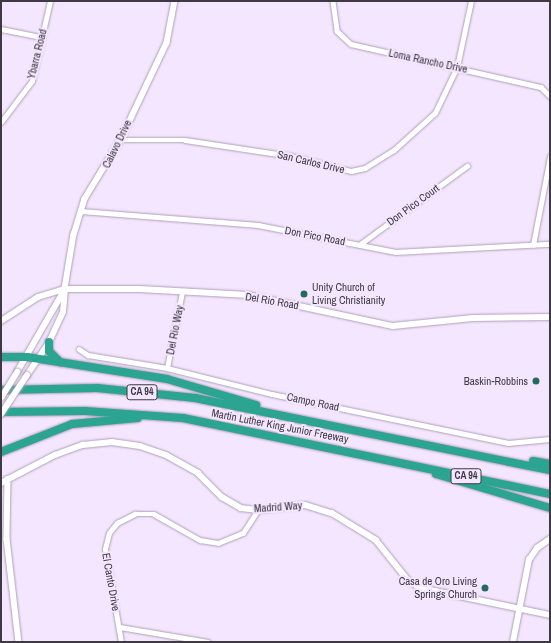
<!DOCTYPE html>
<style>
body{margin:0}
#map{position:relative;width:551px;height:643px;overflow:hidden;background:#f4e6ff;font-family:"Archivo Narrow",sans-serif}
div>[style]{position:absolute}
.roads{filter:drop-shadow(0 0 1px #ada0b7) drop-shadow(0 0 1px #ada0b7)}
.minor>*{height:4.5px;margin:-2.25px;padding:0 2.25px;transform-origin:2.25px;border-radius:2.25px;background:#fff}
.tertiary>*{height:5.5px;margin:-2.75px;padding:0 2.75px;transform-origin:2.75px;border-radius:2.75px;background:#fff}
.secondary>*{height:6px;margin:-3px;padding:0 3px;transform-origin:3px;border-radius:3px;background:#fff}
.motorway>*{height:8px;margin:-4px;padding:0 4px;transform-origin:4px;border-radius:4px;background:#2ba592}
.bridges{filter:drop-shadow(0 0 1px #ada0b7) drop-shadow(0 0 1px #ada0b7)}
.secondary-bridge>*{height:6px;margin:-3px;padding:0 3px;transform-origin:3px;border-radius:3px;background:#fff}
.dots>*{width:11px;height:11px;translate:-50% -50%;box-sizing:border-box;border:2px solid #f4e6ff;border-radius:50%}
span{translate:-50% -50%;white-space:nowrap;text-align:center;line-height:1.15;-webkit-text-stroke:4px #f4e6ff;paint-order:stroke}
.shield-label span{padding:1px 3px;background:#f4e6ff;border:1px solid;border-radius:3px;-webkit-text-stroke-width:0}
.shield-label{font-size:10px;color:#3e3942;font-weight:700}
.street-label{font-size:11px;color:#3e3942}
.poi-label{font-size:11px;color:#3e3942}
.left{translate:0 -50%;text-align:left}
.right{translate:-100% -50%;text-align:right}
.frame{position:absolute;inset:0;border:2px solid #3e3942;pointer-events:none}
</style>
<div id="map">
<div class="roads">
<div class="minor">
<i style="left:333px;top:1px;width:30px;rotate:82deg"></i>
<i style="left:337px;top:31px;width:19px;rotate:43deg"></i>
<i style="left:351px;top:44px;width:195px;rotate:12.8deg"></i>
<i style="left:541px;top:87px;width:13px;rotate:45deg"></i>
<i style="left:1px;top:29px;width:41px;rotate:11.3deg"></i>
<i style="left:1px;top:122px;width:51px;rotate:-52.9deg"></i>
<i style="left:32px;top:81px;width:82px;rotate:-77.3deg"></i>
<i style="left:121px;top:140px;width:64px"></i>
<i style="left:185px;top:140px;width:107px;rotate:8.6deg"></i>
<i style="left:291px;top:156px;width:62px;rotate:14deg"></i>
<i style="left:351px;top:171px;width:14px;rotate:-12deg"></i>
<i style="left:365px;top:168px;width:34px;rotate:-32deg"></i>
<i style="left:394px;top:150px;width:55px;rotate:-42.1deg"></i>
<i style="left:435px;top:113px;width:51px;rotate:-64.4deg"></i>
<i style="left:457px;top:67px;width:67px;rotate:-78deg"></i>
<i style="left:81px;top:211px;width:178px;rotate:4.5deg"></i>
<i style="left:258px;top:225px;width:140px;rotate:11.1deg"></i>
<i style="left:395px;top:252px;width:155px;rotate:-3deg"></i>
<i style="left:359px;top:245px;width:134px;rotate:-36.2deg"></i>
<i style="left:533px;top:245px;width:90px;rotate:-79.1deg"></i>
<i style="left:79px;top:349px;width:11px;rotate:34deg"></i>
<i style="left:88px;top:355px;width:80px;rotate:9.3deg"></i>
<i style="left:167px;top:368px;width:108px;rotate:13.9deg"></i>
<i style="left:272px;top:394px;width:241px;rotate:11.7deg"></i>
<i style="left:508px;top:443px;width:42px;rotate:-5.4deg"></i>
<i style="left:167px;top:368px;width:77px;rotate:-78.8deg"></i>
<i style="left:120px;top:627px;width:89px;rotate:9.7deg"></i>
<i style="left:121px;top:642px;width:94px;rotate:-99.8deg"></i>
<i style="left:105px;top:549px;width:16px;rotate:-76deg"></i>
<i style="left:109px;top:533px;width:13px;rotate:-51deg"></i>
<i style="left:117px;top:523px;width:20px;rotate:-27deg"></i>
<i style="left:135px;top:514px;width:19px"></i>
<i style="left:154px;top:514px;width:53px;rotate:29.5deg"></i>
<i style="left:200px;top:540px;width:18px;rotate:9deg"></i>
<i style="left:218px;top:543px;width:27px;rotate:-22deg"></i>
<i style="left:243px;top:533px;width:27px;rotate:-57deg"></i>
</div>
<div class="tertiary">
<i style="left:175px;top:1px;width:43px;rotate:100.8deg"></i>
<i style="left:167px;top:43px;width:107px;rotate:115.4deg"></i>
<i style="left:121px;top:140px;width:69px;rotate:121.4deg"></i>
<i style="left:85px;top:199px;width:37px;rotate:107deg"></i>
<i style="left:74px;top:234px;width:56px;rotate:99.3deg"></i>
<i style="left:65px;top:289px;width:75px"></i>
<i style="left:140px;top:289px;width:108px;rotate:3.2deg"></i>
<i style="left:248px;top:295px;width:148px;rotate:12.1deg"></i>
<i style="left:393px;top:326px;width:80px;rotate:-5.7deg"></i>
<i style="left:473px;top:318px;width:77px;rotate:-0.7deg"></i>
<i style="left:8px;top:479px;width:60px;rotate:91deg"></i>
<i style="left:7px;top:539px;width:104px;rotate:83.4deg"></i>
<i style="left:1px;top:483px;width:61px;rotate:-27.4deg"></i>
<i style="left:55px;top:455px;width:30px;rotate:-20deg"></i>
<i style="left:83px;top:445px;width:29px;rotate:-6deg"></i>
<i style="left:112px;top:442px;width:28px;rotate:8deg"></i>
<i style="left:140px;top:446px;width:28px;rotate:19deg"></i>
<i style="left:166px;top:455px;width:37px;rotate:29deg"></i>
<i style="left:198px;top:473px;width:34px;rotate:45deg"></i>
<i style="left:222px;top:497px;width:22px;rotate:30deg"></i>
<i style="left:241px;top:508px;width:17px;rotate:7deg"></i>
<i style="left:258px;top:510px;width:47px;rotate:-6.1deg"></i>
<i style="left:305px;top:505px;width:28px;rotate:17deg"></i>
<i style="left:332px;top:513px;width:52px;rotate:31.5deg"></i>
<i style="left:376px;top:540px;width:51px;rotate:51.3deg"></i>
<i style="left:408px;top:580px;width:15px;rotate:32deg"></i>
<i style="left:421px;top:588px;width:132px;rotate:11.8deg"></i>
<i style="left:513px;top:642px;width:84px;rotate:-79deg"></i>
<i style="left:529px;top:560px;width:14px;rotate:-56deg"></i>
<i style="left:537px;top:548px;width:16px;rotate:-35deg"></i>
</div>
<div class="secondary">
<i style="left:1px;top:321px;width:44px;rotate:-33deg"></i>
<i style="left:38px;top:297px;width:28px;rotate:-17deg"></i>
<i style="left:17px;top:372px;width:96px;rotate:-60deg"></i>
<i style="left:27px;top:375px;width:40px;rotate:-56deg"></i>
<i style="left:49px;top:342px;width:33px;rotate:-65deg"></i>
<i style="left:63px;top:312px;width:23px;rotate:-85deg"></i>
</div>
<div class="motorway">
<i style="left:49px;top:342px;width:9px;rotate:90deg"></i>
<i style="left:49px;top:351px;width:16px;rotate:45deg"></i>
<i style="left:1px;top:357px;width:26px"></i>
<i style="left:27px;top:357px;width:142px;rotate:8.9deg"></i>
<i style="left:167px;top:379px;width:93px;rotate:16.3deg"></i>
<i style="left:1px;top:390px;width:96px;rotate:-1.2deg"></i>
<i style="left:97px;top:388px;width:99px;rotate:5.8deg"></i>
<i style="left:195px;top:398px;width:362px;rotate:11.5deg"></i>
<i style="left:1px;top:412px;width:84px;rotate:-0.7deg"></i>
<i style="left:85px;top:411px;width:98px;rotate:4.1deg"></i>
<i style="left:183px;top:418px;width:375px;rotate:11.7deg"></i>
<i style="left:1px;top:452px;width:76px;rotate:-21.5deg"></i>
<i style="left:72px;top:424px;width:66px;rotate:-5.2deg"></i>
<i style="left:533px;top:461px;width:17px;rotate:10deg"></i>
<i style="left:436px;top:474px;width:119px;rotate:16.6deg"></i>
</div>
</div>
<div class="bridges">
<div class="secondary-bridge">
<i style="left:1px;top:398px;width:31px;rotate:-58deg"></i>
<i style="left:1px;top:414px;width:47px;rotate:-56.3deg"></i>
</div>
</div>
<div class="dots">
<i style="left:304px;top:294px;background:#246a5e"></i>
<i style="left:536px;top:381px;background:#246a5e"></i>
<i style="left:485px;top:588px;background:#246a5e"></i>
</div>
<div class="shield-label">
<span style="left:142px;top:392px">CA 94</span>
<span style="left:466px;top:476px">CA 94</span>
</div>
<div class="street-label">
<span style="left:37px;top:54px;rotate:-76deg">Ybarra Road</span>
<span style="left:428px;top:61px;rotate:12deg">Loma Rancho Drive</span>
<span style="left:117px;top:144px;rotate:-64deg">Calavo Drive</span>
<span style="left:311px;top:162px;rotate:13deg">San Carlos Drive</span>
<span style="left:413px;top:205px;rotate:-36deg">Don Pico Court</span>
<span style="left:315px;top:236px;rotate:11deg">Don Pico Road</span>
<span style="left:272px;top:301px;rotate:10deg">Del Rio Road</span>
<span style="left:175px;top:330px;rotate:-79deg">Del Rio Way</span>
<span style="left:313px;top:402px;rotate:12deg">Campo Road</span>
<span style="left:280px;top:426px;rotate:11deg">Martin Luther King Junior Freeway</span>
<span style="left:278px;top:507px;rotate:-4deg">Madrid Way</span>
<span style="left:111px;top:582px;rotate:80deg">El Canto Drive</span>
</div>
<div class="poi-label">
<span class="left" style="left:312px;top:294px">Unity Church of<br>Living Christianity</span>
<span class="right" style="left:528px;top:381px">Baskin-Robbins</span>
<span class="right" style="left:477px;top:588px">Casa de Oro Living<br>Springs Church</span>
</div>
<div class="frame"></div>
</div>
